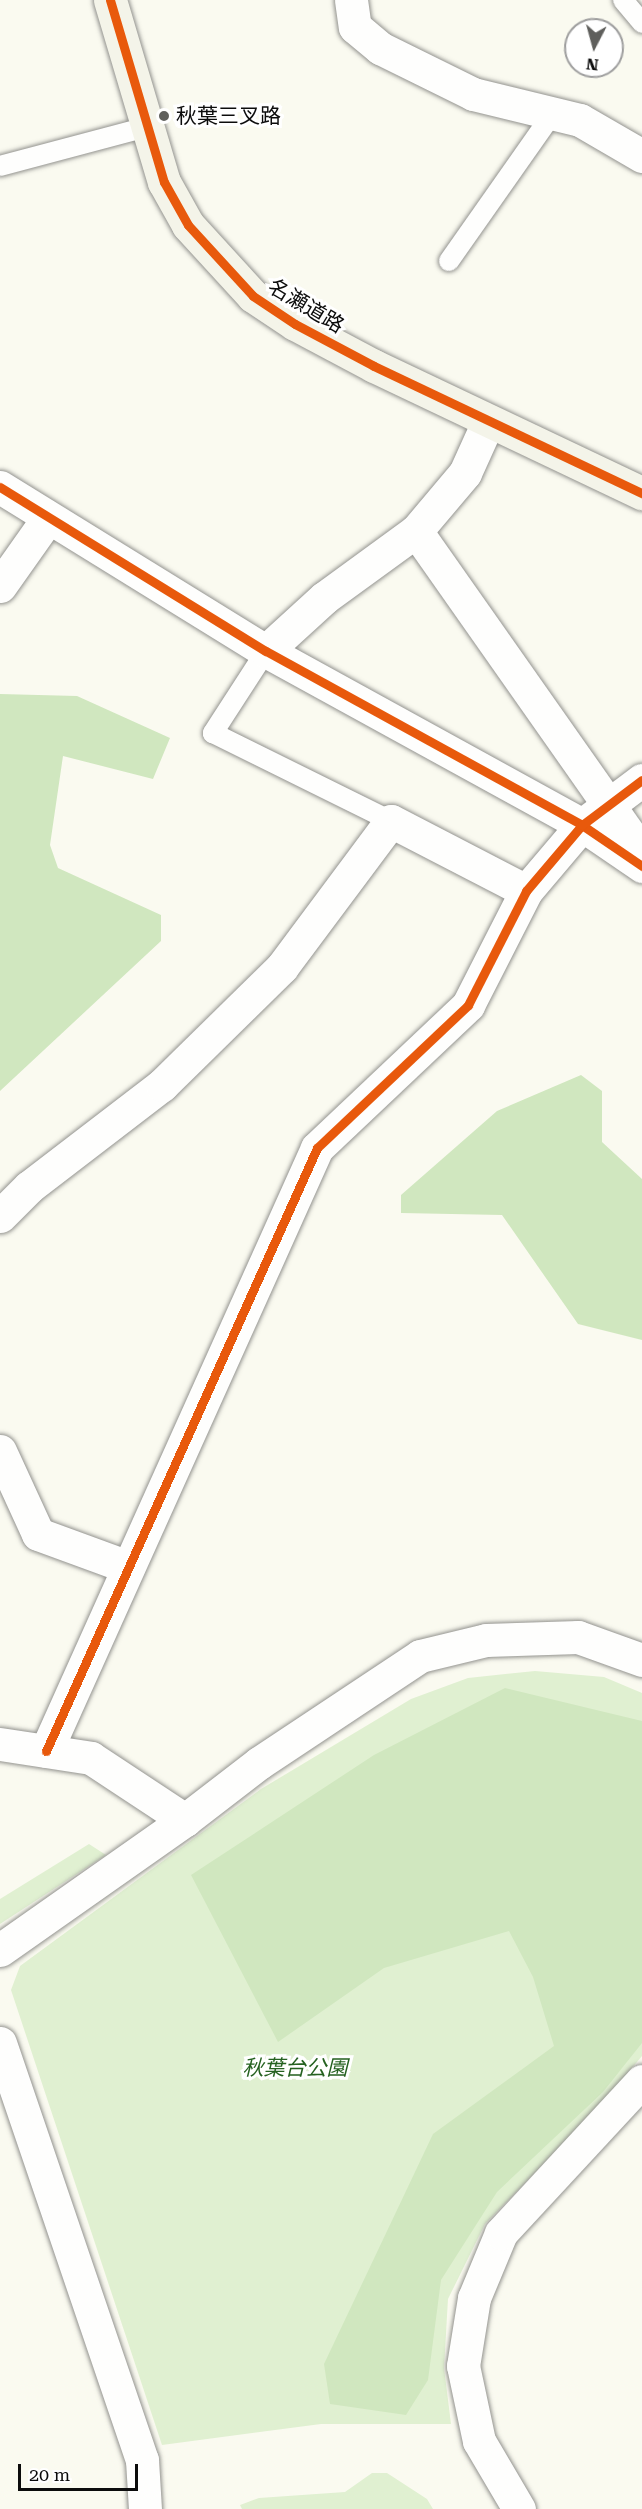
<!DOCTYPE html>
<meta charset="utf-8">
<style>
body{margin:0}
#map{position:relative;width:642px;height:2509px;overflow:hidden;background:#fafaf0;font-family:"Roboto Serif","Noto Sans JP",serif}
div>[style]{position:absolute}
.green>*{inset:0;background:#e0f0d1}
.forest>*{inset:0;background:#d0e7bf}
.roads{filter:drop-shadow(0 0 2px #93938f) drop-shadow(0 0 2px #93938f)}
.lane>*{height:20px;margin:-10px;padding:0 10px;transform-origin:10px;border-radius:10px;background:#fefefd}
.street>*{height:33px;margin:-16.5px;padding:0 16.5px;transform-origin:16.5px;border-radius:16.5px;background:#fefefd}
.secondary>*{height:33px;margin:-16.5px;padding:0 16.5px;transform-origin:16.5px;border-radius:16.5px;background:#f4f4e9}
.cycleway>*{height:9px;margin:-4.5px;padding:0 4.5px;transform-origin:4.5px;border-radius:4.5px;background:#e8590c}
.dots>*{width:16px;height:16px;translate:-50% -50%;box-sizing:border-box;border:3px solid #fff;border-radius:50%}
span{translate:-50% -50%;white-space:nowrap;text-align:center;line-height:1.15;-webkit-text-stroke:6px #fff;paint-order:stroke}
.poi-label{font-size:21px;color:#0c0c0c}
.left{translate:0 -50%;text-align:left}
.street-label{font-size:21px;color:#0c0c0c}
.park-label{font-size:21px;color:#256120;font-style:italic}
.north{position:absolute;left:564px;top:18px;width:60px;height:60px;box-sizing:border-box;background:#fff;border:2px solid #9e9e9e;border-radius:50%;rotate:186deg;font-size:16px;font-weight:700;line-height:24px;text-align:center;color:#0c0c0c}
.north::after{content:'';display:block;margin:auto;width:21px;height:27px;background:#5f5f5c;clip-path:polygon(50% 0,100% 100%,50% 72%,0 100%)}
.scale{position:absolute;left:18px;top:2464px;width:120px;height:27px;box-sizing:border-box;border:3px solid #0c0c0c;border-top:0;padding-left:8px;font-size:18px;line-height:21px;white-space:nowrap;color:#0c0c0c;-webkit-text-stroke:4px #fff;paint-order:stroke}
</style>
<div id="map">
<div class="green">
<i style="clip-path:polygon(535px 1671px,604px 1677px,642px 1693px,642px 2056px,597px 2109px,485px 2224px,448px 2299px,444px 2368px,451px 2424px,321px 2424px,162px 2445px,11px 1990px,20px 1966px,261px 1789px,411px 1699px,468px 1678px)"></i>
<i style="clip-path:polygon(89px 1844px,106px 1855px,0 1924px,0 1899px)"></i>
<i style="clip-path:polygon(372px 2473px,387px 2473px,427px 2499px,433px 2509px,242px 2509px,240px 2505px,259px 2498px,345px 2492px)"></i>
</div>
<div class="forest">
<i style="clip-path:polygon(0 694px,77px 696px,170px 738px,153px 779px,63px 756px,50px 845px,58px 868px,161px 915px,161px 941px,0 1091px)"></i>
<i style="clip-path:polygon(581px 1075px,602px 1091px,602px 1142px,642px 1179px,642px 1340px,578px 1324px,502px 1215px,401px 1213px,401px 1195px,497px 1111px)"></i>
<i style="clip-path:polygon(505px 1688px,642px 1721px,642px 2043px,603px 2092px,497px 2192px,441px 2280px,428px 2380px,406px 2415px,330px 2404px,324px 2364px,433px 2134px,554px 2046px,533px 1977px,509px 1931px,384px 1968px,278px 2042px,191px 1875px,374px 1755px)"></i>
</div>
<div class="roads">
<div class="lane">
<i style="left:623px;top:0;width:30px;rotate:50deg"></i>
<i style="left:0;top:166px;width:152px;rotate:-14.9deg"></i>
<i style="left:449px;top:261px;width:181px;rotate:-54.9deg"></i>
<i style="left:266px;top:651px;width:98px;rotate:122.9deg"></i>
<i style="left:213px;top:733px;width:199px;rotate:26.3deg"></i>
</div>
<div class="street">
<i style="left:351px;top:0;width:27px;rotate:82deg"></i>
<i style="left:355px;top:27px;width:33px;rotate:40deg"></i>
<i style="left:380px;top:48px;width:104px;rotate:26.3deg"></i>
<i style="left:473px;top:94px;width:110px;rotate:13.7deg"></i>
<i style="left:580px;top:120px;width:72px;rotate:30.1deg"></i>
<i style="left:488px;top:422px;width:56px;rotate:114.3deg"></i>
<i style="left:465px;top:473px;width:76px;rotate:130.2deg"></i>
<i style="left:416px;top:531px;width:393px;rotate:54.9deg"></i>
<i style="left:0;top:487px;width:312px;rotate:31.7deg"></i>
<i style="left:266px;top:651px;width:361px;rotate:28.8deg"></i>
<i style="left:582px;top:825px;width:73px;rotate:34.3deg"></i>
<i style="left:0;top:586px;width:83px;rotate:-54.8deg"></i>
<i style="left:266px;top:651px;width:79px;rotate:-42.4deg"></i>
<i style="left:324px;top:598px;width:114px;rotate:-36.1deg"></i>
<i style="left:0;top:1216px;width:41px;rotate:-45deg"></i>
<i style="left:29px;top:1187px;width:168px;rotate:-37.5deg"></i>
<i style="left:162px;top:1085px;width:168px;rotate:-44.5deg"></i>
<i style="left:282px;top:967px;width:182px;rotate:-53.3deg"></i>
<i style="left:391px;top:821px;width:152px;rotate:27.4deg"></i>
<i style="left:0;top:1451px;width:91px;rotate:65.4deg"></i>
<i style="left:38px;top:1534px;width:96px;rotate:20.1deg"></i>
<i style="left:0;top:1744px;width:92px;rotate:8.7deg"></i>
<i style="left:91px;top:1758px;width:113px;rotate:33.4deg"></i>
<i style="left:46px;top:1751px;width:661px;rotate:-65.8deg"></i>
<i style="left:317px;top:1148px;width:208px;rotate:-43.4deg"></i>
<i style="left:468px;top:1005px;width:128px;rotate:-63deg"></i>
<i style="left:526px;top:891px;width:87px;rotate:-49.7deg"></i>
<i style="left:582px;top:825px;width:75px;rotate:-36.9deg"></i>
<i style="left:0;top:1950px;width:226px;rotate:-35.1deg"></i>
<i style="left:185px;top:1820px;width:93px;rotate:-37.6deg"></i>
<i style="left:259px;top:1763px;width:193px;rotate:-33.6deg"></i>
<i style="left:420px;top:1656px;width:68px;rotate:-13.6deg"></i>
<i style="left:486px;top:1640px;width:92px;rotate:-1.9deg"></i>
<i style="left:578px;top:1637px;width:68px;rotate:19.8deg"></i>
<i style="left:0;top:2043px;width:441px;rotate:71.2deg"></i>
<i style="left:142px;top:2460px;width:49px;rotate:86.5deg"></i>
<i style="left:519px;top:2509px;width:79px;rotate:-120.5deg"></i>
<i style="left:479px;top:2441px;width:77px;rotate:-102deg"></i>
<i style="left:463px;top:2366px;width:69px;rotate:-80.8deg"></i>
<i style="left:474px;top:2298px;width:70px;rotate:-67.4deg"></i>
<i style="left:501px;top:2233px;width:207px;rotate:-47.2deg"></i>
</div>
<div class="secondary">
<i style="left:110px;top:0;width:190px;rotate:73.5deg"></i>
<i style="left:164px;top:182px;width:49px;rotate:60.8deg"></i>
<i style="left:188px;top:225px;width:96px;rotate:47.5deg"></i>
<i style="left:253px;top:296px;width:50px;rotate:33.7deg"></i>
<i style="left:295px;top:324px;width:89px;rotate:28deg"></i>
<i style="left:374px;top:366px;width:297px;rotate:25.4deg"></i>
</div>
</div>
<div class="cycleway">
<i style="left:110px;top:0;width:190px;rotate:73.5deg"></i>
<i style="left:164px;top:182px;width:49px;rotate:60.8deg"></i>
<i style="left:188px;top:225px;width:96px;rotate:47.5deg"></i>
<i style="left:253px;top:296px;width:50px;rotate:33.7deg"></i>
<i style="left:295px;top:324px;width:89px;rotate:28deg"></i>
<i style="left:374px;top:366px;width:297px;rotate:25.4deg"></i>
<i style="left:0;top:487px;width:312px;rotate:31.7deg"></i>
<i style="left:266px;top:651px;width:361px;rotate:28.8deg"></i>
<i style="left:582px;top:825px;width:73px;rotate:34.3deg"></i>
<i style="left:46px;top:1751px;width:661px;rotate:-65.8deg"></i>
<i style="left:317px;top:1148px;width:208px;rotate:-43.4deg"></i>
<i style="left:468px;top:1005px;width:128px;rotate:-63deg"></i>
<i style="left:526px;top:891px;width:87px;rotate:-49.7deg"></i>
<i style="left:582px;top:825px;width:75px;rotate:-36.9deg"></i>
</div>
<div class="dots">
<i style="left:164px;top:116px;background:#5f5f5c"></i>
</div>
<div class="poi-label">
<span class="left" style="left:176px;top:116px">秋葉三叉路</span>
</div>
<div class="street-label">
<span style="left:306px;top:306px;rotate:31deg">名瀬道路</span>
</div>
<div class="park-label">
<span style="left:295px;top:2068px">秋葉台公園</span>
</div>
<div class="north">N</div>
<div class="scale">20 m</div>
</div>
